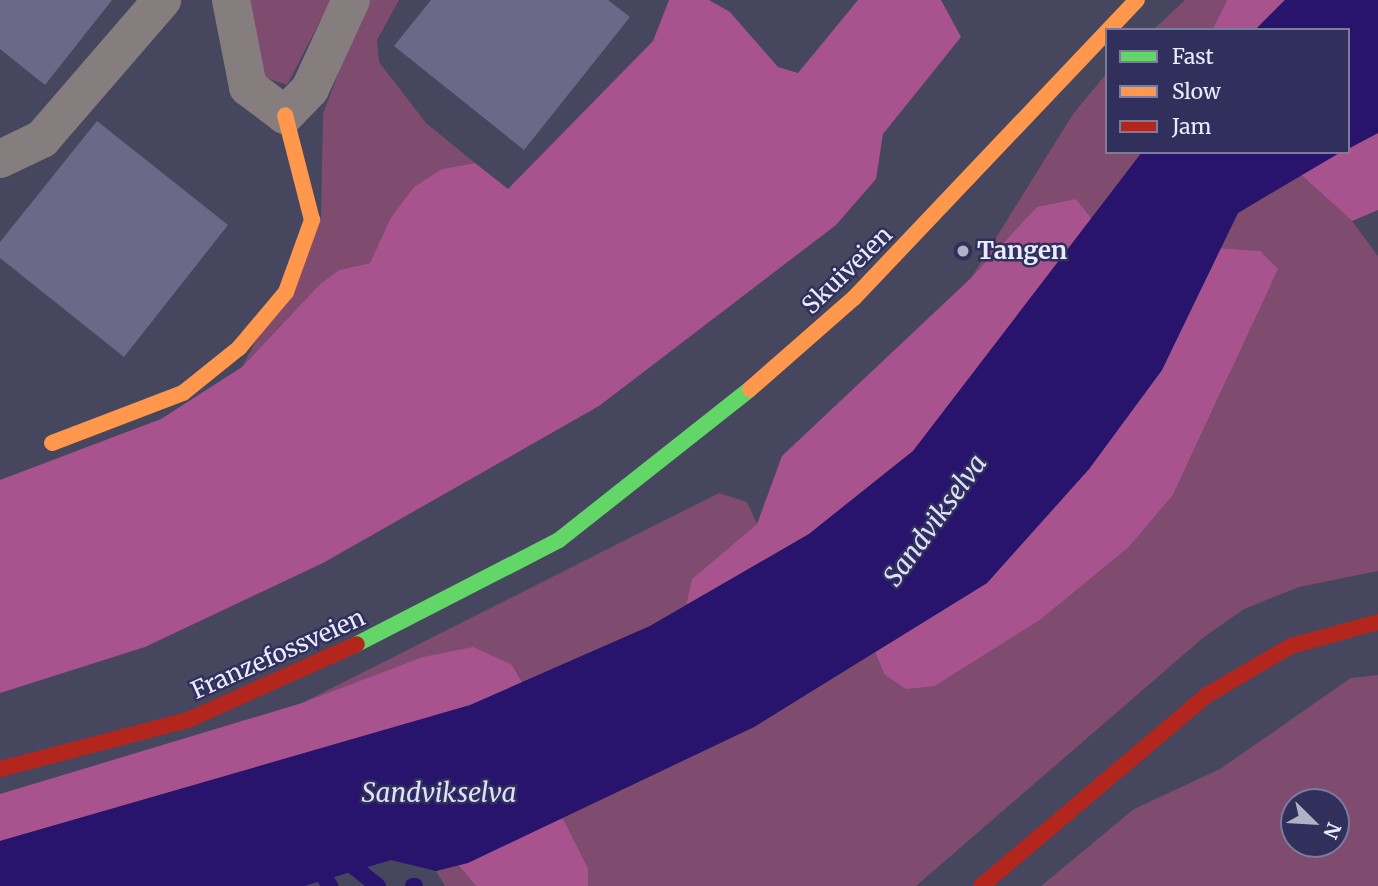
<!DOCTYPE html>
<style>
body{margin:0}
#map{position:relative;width:1378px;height:886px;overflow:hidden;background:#46465e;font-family:Merriweather,serif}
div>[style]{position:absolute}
.green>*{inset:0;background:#7f4b6f}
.forest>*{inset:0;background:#a8538e}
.water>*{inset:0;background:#28146d}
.stream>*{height:16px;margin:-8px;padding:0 8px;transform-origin:8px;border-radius:8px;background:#28146d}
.building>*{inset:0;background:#6a6987}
.street>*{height:38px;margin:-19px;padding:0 19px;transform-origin:19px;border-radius:19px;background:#857d7e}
.fast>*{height:16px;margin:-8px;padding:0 8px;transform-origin:8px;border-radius:8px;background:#63d668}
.slow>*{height:16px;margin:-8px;padding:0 8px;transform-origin:8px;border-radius:8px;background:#ff974d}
.jam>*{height:16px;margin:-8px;padding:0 8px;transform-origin:8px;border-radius:8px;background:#b3261e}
.dots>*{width:19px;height:19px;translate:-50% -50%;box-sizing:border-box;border:4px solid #31305c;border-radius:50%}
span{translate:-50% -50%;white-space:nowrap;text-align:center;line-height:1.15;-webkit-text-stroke:5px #31305c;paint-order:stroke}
.poi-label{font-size:24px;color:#eaecfd;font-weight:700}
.left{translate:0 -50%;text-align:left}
.street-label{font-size:24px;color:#eaecfd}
.water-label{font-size:26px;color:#dfe1fb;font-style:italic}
.legend{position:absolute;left:1105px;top:28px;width:245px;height:126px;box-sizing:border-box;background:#31305c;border:2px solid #7b7b9c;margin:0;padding:9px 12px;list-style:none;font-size:21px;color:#eaecfd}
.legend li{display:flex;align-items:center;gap:14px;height:35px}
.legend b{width:35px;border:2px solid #7b7b9c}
.north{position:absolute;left:1280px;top:788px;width:70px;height:70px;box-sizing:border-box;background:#31305c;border:2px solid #7b7b9c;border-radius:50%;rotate:114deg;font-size:19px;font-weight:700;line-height:28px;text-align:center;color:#eaecfd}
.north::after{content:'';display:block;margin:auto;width:24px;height:32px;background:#b1b2c5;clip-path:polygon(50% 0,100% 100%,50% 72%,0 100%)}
</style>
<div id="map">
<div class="green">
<i style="clip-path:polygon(248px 0,331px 0,287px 85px,258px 75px)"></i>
<i style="clip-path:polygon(366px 0,399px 0,377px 40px,379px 62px,426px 123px,475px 163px,442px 169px,390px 219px,370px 263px,339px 270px,320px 284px,242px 367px,321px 217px,323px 114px)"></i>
<i style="clip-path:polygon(1185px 0,1227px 0,1212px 30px,1153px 30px)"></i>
<i style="clip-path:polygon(1107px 73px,1107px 152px,1142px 152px,1092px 219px,1076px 199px,971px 278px,1073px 114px)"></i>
<i style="clip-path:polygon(1298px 172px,1352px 221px,1378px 256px,1378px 571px,1299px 587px,1244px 609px,1204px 637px,916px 886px,588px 886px,588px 868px,562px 817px,754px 727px,875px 652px,884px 674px,935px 686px,1040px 620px,1129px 547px,1173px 495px,1229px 375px,1260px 251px,1218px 248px,1238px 213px)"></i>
<i style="clip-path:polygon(719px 493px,747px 502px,757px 524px,692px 579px,686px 605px,650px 626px,523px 682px,512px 665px,302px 703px)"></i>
<i style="clip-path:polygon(evenodd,1378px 675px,1378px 886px,1041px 886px,1134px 809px,1220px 769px,1351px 678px,1378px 675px,1294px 802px,1336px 802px,1336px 844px,1294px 844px,1294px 802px)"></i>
<i style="clip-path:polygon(458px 865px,476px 886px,445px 886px,436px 871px)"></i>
</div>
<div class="forest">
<i style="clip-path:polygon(669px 0,709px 0,730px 12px,778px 67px,798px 73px,858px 0,941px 0,961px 37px,883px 134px,876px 179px,836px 225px,599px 406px,323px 563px,145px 647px,0 693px,0 480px,161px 419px,242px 367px,320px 284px,339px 270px,370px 263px,390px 219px,414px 187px,442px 169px,475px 163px,508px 189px,653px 41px)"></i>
<i style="clip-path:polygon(1227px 0,1285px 0,1255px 30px,1212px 30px)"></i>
<i style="clip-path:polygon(1378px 133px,1378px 210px,1352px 221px,1298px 172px)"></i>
<i style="clip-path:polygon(1076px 199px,1092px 219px,913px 451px,809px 534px,686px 605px,692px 579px,757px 524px,782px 456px,971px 278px,1037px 207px)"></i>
<i style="clip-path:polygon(1218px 248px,1260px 251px,1278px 269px,1173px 495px,1129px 547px,1040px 620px,935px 686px,906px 689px,884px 674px,875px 652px,987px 583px,1089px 469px,1162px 370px)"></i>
<i style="clip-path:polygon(473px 647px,512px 665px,523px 683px,470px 706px,0 841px,0 794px,302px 703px,423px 657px)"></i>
<i style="clip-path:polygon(562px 817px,588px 868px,588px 886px,476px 886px,458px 865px)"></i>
</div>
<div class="water">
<i style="clip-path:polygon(1285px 0,1378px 0,1378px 133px,1348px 149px,1348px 30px,1255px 30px)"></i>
<i style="clip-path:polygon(1142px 152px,1341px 152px,1238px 213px,1162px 370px,1089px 469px,987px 583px,754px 727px,468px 863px,436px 871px,391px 860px,304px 886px,0 886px,0 841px,470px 705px,650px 626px,809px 534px,913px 451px)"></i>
</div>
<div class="stream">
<i style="left:345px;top:860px;width:42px;rotate:38.2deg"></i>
<i style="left:314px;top:862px;width:29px;rotate:56deg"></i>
<i style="left:413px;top:886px;width:2px"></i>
</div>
<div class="building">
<i style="clip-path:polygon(0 0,112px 0,45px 85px,0 49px)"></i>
<i style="clip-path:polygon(431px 0,608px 0,630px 17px,524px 150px,394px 46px)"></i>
<i style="clip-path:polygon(97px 121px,228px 225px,124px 357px,0 258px,0 242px)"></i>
</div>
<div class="street">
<i style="left:231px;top:0;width:89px;rotate:78.9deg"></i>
<i style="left:248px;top:87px;width:46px;rotate:37.1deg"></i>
<i style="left:285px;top:115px;width:36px;rotate:-46deg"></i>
<i style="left:310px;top:89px;width:98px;rotate:-65.3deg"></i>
<i style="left:0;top:159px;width:47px;rotate:-25.5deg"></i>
<i style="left:42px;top:139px;width:184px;rotate:-49.2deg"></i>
</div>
<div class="fast">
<i style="left:357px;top:644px;width:227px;rotate:-27.2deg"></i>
<i style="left:559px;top:540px;width:243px;rotate:-38.3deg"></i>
</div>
<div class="slow">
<i style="left:750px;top:389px;width:138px;rotate:-41.2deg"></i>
<i style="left:854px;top:298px;width:411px;rotate:-46.5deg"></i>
<i style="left:52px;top:443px;width:140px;rotate:-20.9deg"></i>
<i style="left:183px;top:393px;width:72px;rotate:-38.8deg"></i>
<i style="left:239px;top:348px;width:73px;rotate:-50deg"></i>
<i style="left:286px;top:292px;width:77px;rotate:-70.1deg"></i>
<i style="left:312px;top:220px;width:108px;rotate:-104.4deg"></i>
</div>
<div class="jam">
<i style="left:0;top:769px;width:194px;rotate:-14.6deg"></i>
<i style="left:188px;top:720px;width:185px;rotate:-24.2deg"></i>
<i style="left:981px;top:886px;width:296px;rotate:-40.2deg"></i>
<i style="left:1207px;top:695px;width:97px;rotate:-30.3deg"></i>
<i style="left:1291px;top:646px;width:90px;rotate:-15.4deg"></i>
</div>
<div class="dots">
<i style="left:963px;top:251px;background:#b1b2c5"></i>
</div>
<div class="poi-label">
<span class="left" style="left:977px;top:251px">Tangen</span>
</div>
<div class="street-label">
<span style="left:847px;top:270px;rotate:-44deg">Skuiveien</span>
<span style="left:278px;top:654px;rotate:-24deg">Franzefossveien</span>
</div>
<div class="water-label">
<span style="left:935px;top:520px;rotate:-54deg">Sandvikselva</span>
<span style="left:439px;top:793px">Sandvikselva</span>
</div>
<ul class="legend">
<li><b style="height:9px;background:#63d668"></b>Fast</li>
<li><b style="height:9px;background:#ff974d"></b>Slow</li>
<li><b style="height:9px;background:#b3261e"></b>Jam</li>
</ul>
<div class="north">N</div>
</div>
